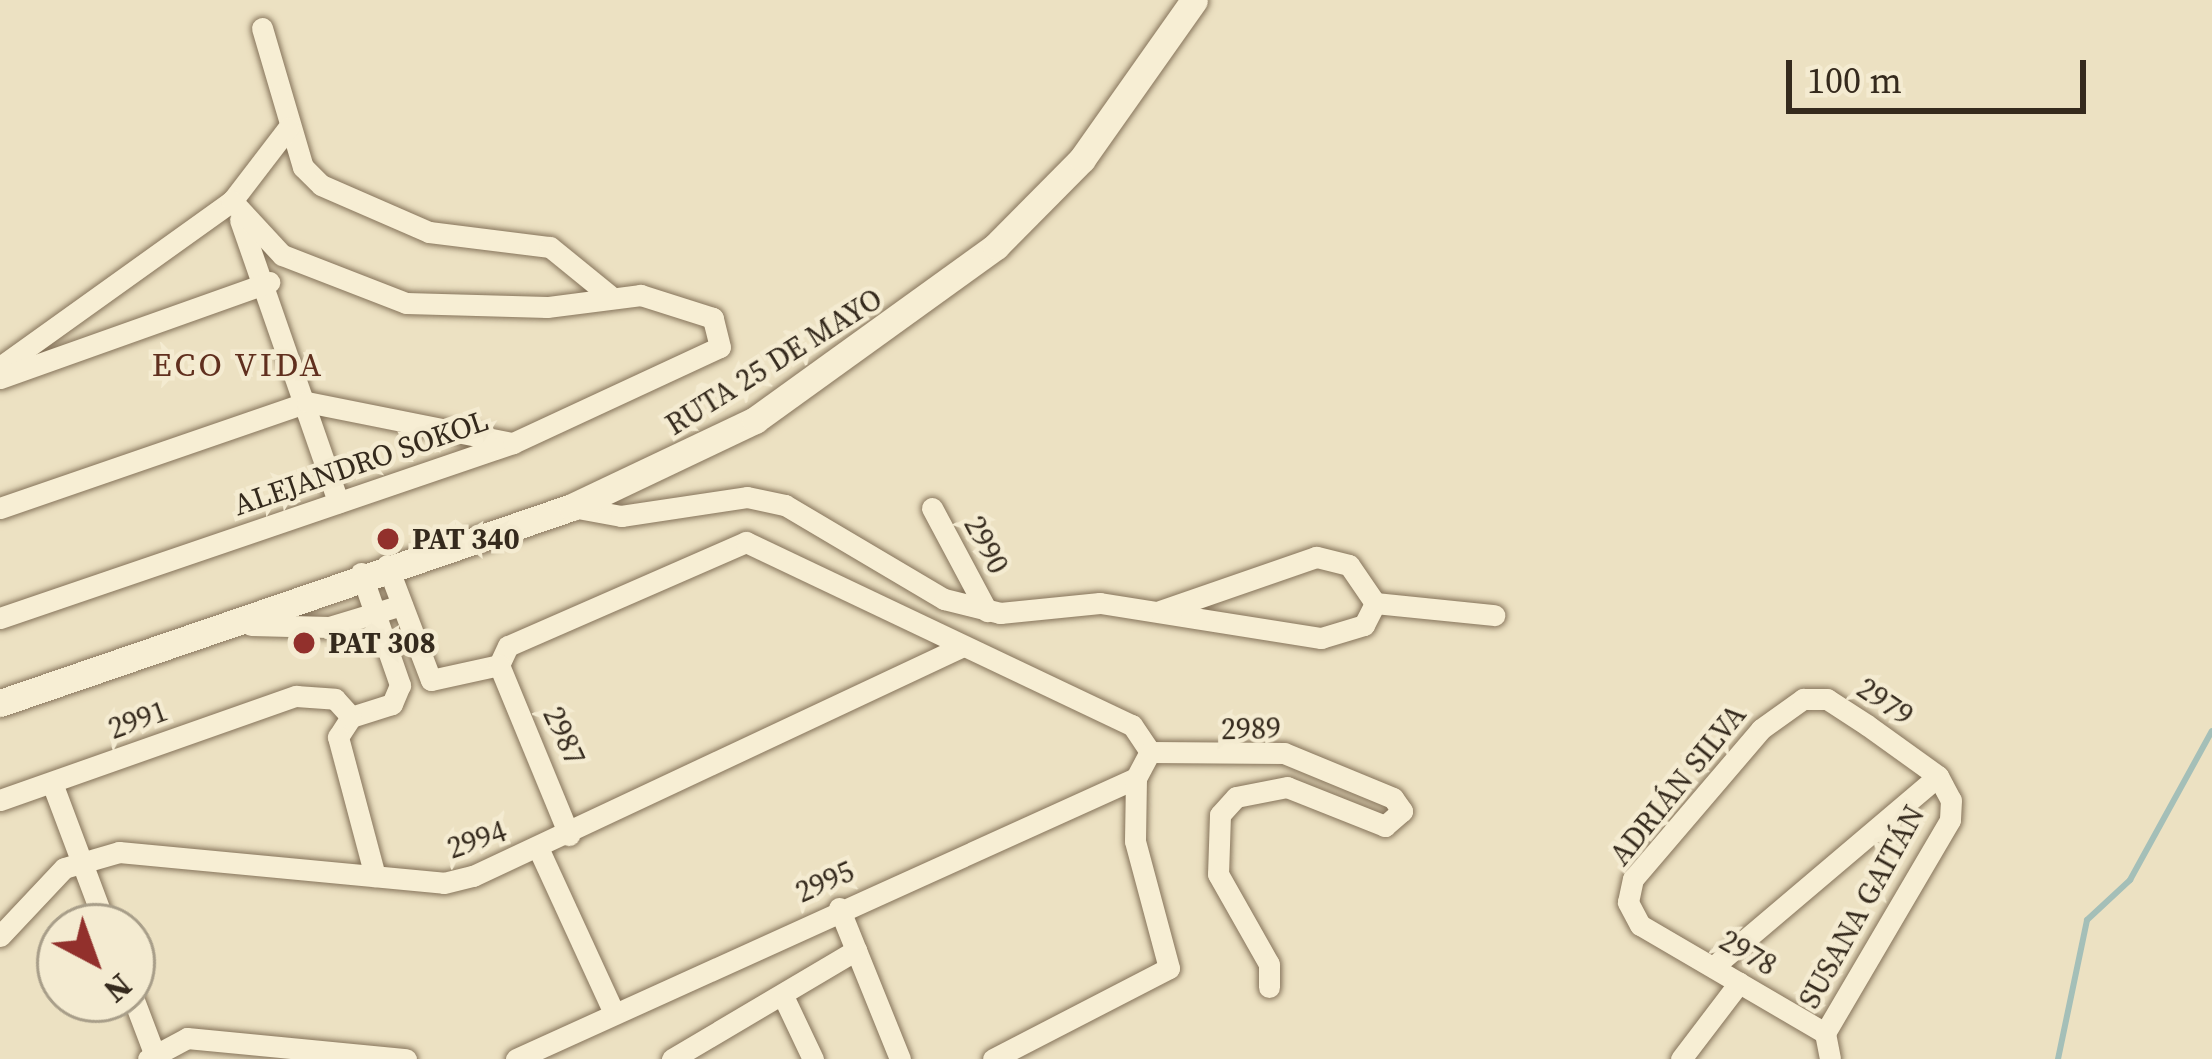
<!DOCTYPE html>
<meta charset="utf-8">
<style>
body{margin:0}
#map{position:relative;width:2212px;height:1059px;overflow:hidden;background:#ece1c2;font-family:"Source Serif 4",serif}
div>[style]{position:absolute}
.stream>*{height:6px;margin:-3px;padding:0 3px;transform-origin:3px;border-radius:3px;background:#a4bfb8}
.roads{filter:drop-shadow(0 0 3px #85735a) drop-shadow(0 0 3px #85735a)}
.minor>*{height:21px;margin:-10.5px;padding:0 10.5px;transform-origin:10.5px;border-radius:10.5px;background:#f7eed4}
.secondary>*{height:27px;margin:-13.5px;padding:0 13.5px;transform-origin:13.5px;border-radius:13.5px;background:#f7eed4}
.dots>*{width:33px;height:33px;translate:-50% -50%;box-sizing:border-box;border:6px solid #f4ebd1;border-radius:50%}
span{translate:-50% -50%;white-space:nowrap;text-align:center;line-height:1.15;-webkit-text-stroke:9px #f4ebd1;paint-order:stroke}
.street-label{font-size:30px;color:#352a1d}
.poi-label{font-size:30px;color:#352a1d;font-weight:700}
.left{translate:0 -50%;text-align:left}
.neighbourhood-label{font-size:33px;color:#602f1e;letter-spacing:3px}
.north{position:absolute;left:36px;top:903px;width:120px;height:120px;box-sizing:border-box;background:#f4ebd1;border:3px solid #a89e89;border-radius:50%;rotate:139deg;font-size:33px;font-weight:700;line-height:48px;text-align:center;color:#352a1d}
.north::after{content:'';display:block;margin:auto;width:42px;height:54px;background:#92302c;clip-path:polygon(50% 0,100% 100%,50% 72%,0 100%)}
.scale{position:absolute;left:1786px;top:60px;width:300px;height:54px;box-sizing:border-box;border:6px solid #352a1d;border-top:0;padding-left:15px;font-size:36px;line-height:42px;white-space:nowrap;color:#352a1d;-webkit-text-stroke:9px #f4ebd1;paint-order:stroke}
</style>
<div id="map">
<div class="stream">
<i style="left:2058px;top:1059px;width:142px;rotate:-78.2deg"></i>
<i style="left:2087px;top:920px;width:59px;rotate:-42.9deg"></i>
<i style="left:2130px;top:880px;width:170px;rotate:-61.2deg"></i>
</div>
<div class="roads">
<div class="minor">
<i style="left:262px;top:28px;width:145px;rotate:73.6deg"></i>
<i style="left:303px;top:167px;width:25px;rotate:45deg"></i>
<i style="left:321px;top:185px;width:118px;rotate:23.5deg"></i>
<i style="left:429px;top:232px;width:122px;rotate:7.1deg"></i>
<i style="left:550px;top:247px;width:76px;rotate:39.1deg"></i>
<i style="left:240px;top:220px;width:299px;rotate:70.8deg"></i>
<i style="left:0;top:367px;width:285px;rotate:-35.6deg"></i>
<i style="left:232px;top:201px;width:92px;rotate:-52.5deg"></i>
<i style="left:0;top:378px;width:286px;rotate:-19.6deg"></i>
<i style="left:572px;top:507px;width:50px;rotate:10.4deg"></i>
<i style="left:621px;top:516px;width:127px;rotate:-8.6deg"></i>
<i style="left:747px;top:497px;width:39px;rotate:12deg"></i>
<i style="left:785px;top:505px;width:185px;rotate:30.6deg"></i>
<i style="left:944px;top:599px;width:58px;rotate:14deg"></i>
<i style="left:1000px;top:613px;width:100px;rotate:-5.7deg"></i>
<i style="left:1100px;top:603px;width:224px;rotate:9deg"></i>
<i style="left:1321px;top:638px;width:45px;rotate:-16.8deg"></i>
<i style="left:1364px;top:625px;width:25px;rotate:-63deg"></i>
<i style="left:1375px;top:603px;width:46px;rotate:-124.4deg"></i>
<i style="left:1349px;top:565px;width:34px;rotate:-166deg"></i>
<i style="left:1316px;top:557px;width:165px;rotate:160.9deg"></i>
<i style="left:0;top:508px;width:325px;rotate:-19deg"></i>
<i style="left:307px;top:402px;width:210px;rotate:11.3deg"></i>
<i style="left:932px;top:508px;width:117px;rotate:61.9deg"></i>
<i style="left:387px;top:565px;width:123px;rotate:69.1deg"></i>
<i style="left:431px;top:680px;width:70px;rotate:-12.4deg"></i>
<i style="left:361px;top:573px;width:119px;rotate:70.8deg"></i>
<i style="left:400px;top:685px;width:21px;rotate:113deg"></i>
<i style="left:392px;top:704px;width:43px;rotate:162.4deg"></i>
<i style="left:351px;top:717px;width:24px;rotate:123deg"></i>
<i style="left:338px;top:737px;width:144px;rotate:75.1deg"></i>
<i style="left:1375px;top:603px;width:120px;rotate:5.8deg"></i>
<i style="left:0;top:618px;width:542px;rotate:-18.84deg"></i>
<i style="left:513px;top:443px;width:228px;rotate:-24.9deg"></i>
<i style="left:720px;top:347px;width:30px;rotate:-104deg"></i>
<i style="left:713px;top:318px;width:76px;rotate:-162.3deg"></i>
<i style="left:641px;top:295px;width:95px;rotate:172.7deg"></i>
<i style="left:547px;top:307px;width:141px;rotate:-178.4deg"></i>
<i style="left:406px;top:303px;width:133px;rotate:-158.8deg"></i>
<i style="left:282px;top:255px;width:74px;rotate:-132.8deg"></i>
<i style="left:251px;top:625px;width:78px;rotate:1.5deg"></i>
<i style="left:329px;top:627px;width:76px;rotate:-16.8deg"></i>
<i style="left:499px;top:665px;width:21px;rotate:-65deg"></i>
<i style="left:508px;top:646px;width:260px;rotate:-23.6deg"></i>
<i style="left:746px;top:542px;width:427px;rotate:25.4deg"></i>
<i style="left:1132px;top:725px;width:32px;rotate:56deg"></i>
<i style="left:1150px;top:752px;width:134px;rotate:0.4deg"></i>
<i style="left:1284px;top:753px;width:118px;rotate:22.4deg"></i>
<i style="left:1393px;top:798px;width:16px;rotate:55deg"></i>
<i style="left:1402px;top:811px;width:23px;rotate:139deg"></i>
<i style="left:1385px;top:826px;width:105px;rotate:-158.3deg"></i>
<i style="left:1287px;top:787px;width:52px;rotate:168.9deg"></i>
<i style="left:1236px;top:797px;width:24px;rotate:132deg"></i>
<i style="left:1220px;top:815px;width:59px;rotate:91.9deg"></i>
<i style="left:1218px;top:874px;width:103px;rotate:60.5deg"></i>
<i style="left:1269px;top:964px;width:23px;rotate:90deg"></i>
<i style="left:499px;top:665px;width:184px;rotate:67.6deg"></i>
<i style="left:52px;top:783px;width:154px;rotate:69.4deg"></i>
<i style="left:0;top:800px;width:314px;rotate:-19.4deg"></i>
<i style="left:296px;top:696px;width:39px;rotate:4deg"></i>
<i style="left:335px;top:699px;width:24px;rotate:48deg"></i>
<i style="left:539px;top:850px;width:177px;rotate:65.3deg"></i>
<i style="left:839px;top:908px;width:163px;rotate:68deg"></i>
<i style="left:0;top:936px;width:93px;rotate:-46.7deg"></i>
<i style="left:64px;top:868px;width:57px;rotate:-16.2deg"></i>
<i style="left:119px;top:852px;width:326px;rotate:5.4deg"></i>
<i style="left:444px;top:883px;width:30px;rotate:-14deg"></i>
<i style="left:473px;top:876px;width:539px;rotate:-25.14deg"></i>
<i style="left:1713px;top:967px;width:295px;rotate:-40.3deg"></i>
<i style="left:132px;top:995px;width:62px;rotate:69.2deg"></i>
<i style="left:784px;top:998px;width:68px;rotate:64.6deg"></i>
<i style="left:1825px;top:1033px;width:214px;rotate:-149.7deg"></i>
<i style="left:1640px;top:925px;width:26px;rotate:-118deg"></i>
<i style="left:1628px;top:902px;width:24px;rotate:-78deg"></i>
<i style="left:1633px;top:879px;width:197px;rotate:-49.5deg"></i>
<i style="left:1761px;top:729px;width:52px;rotate:-35.5deg"></i>
<i style="left:1803px;top:699px;width:24px"></i>
<i style="left:1827px;top:699px;width:48px;rotate:33deg"></i>
<i style="left:1867px;top:725px;width:87px;rotate:35.7deg"></i>
<i style="left:1938px;top:776px;width:27px;rotate:62deg"></i>
<i style="left:1951px;top:800px;width:20px;rotate:93deg"></i>
<i style="left:1950px;top:820px;width:247px;rotate:120.4deg"></i>
<i style="left:1825px;top:1033px;width:26px;rotate:79deg"></i>
<i style="left:148px;top:1059px;width:44px;rotate:-28.3deg"></i>
<i style="left:187px;top:1038px;width:220px;rotate:5.5deg"></i>
<i style="left:516px;top:1059px;width:681px;rotate:-24.38deg"></i>
<i style="left:1136px;top:778px;width:30px;rotate:-62deg"></i>
<i style="left:672px;top:1059px;width:214px;rotate:-30.6deg"></i>
<i style="left:993px;top:1059px;width:198px;rotate:-27.3deg"></i>
<i style="left:1169px;top:968px;width:131px;rotate:-105deg"></i>
<i style="left:1135px;top:841px;width:63px;rotate:-89.1deg"></i>
<i style="left:1681px;top:1059px;width:96px;rotate:-52.7deg"></i>
</div>
<div class="secondary">
<i style="left:0;top:703px;width:605px;rotate:-18.91deg"></i>
<i style="left:572px;top:507px;width:203px;rotate:-25.4deg"></i>
<i style="left:755px;top:420px;width:297px;rotate:-35.8deg"></i>
<i style="left:996px;top:246px;width:122px;rotate:-45.3deg"></i>
<i style="left:1082px;top:159px;width:194px;rotate:-54.8deg"></i>
</div>
</div>
<div class="dots">
<i style="left:388px;top:539px;background:#92302c"></i>
<i style="left:304px;top:643px;background:#92302c"></i>
</div>
<div class="street-label">
<span style="left:774px;top:362px;rotate:-32deg">RUTA 25 DE MAYO</span>
<span style="left:361px;top:463px;rotate:-19deg">ALEJANDRO SOKOL</span>
<span style="left:986px;top:545px;rotate:62deg">2990</span>
<span style="left:1885px;top:702px;rotate:34deg">2979</span>
<span style="left:138px;top:720px;rotate:-20deg">2991</span>
<span style="left:1251px;top:729px;rotate:-1deg">2989</span>
<span style="left:564px;top:736px;rotate:65deg">2987</span>
<span style="left:1678px;top:785px;rotate:-51deg">ADRIÁN SILVA</span>
<span style="left:477px;top:840px;rotate:-19deg">2994</span>
<span style="left:825px;top:882px;rotate:-24deg">2995</span>
<span style="left:1862px;top:907px;rotate:-61deg">SUSANA GAITÁN</span>
<span style="left:1748px;top:953px;rotate:30deg">2978</span>
</div>
<div class="poi-label">
<span class="left" style="left:412px;top:539px">PAT 340</span>
<span class="left" style="left:328px;top:643px">PAT 308</span>
</div>
<div class="neighbourhood-label">
<span style="left:238px;top:365px">ECO VIDA</span>
</div>
<div class="north">N</div>
<div class="scale">100 m</div>
</div>
